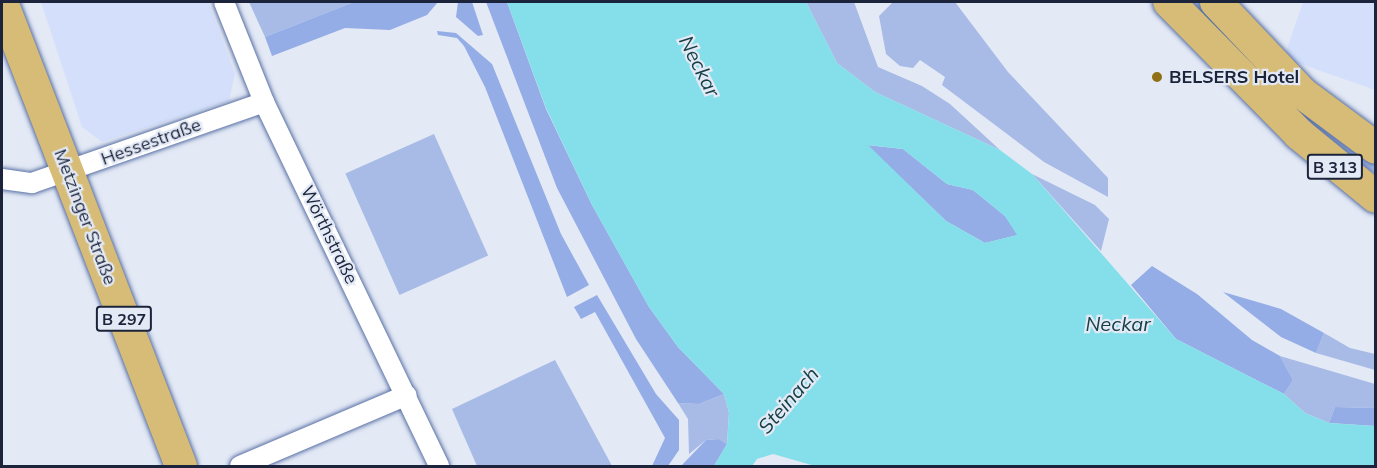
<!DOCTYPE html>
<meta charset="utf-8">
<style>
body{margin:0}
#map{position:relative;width:1377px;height:468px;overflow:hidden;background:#e3e9f5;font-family:Mulish,sans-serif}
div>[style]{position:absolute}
.built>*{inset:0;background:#d4e0fb}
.green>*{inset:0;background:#a7bbe6;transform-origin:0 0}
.forest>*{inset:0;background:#94ade6}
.water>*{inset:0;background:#85dfea}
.roads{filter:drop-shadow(0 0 2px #5a71a6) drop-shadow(0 0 2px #5a71a6)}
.street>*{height:20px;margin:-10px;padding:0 10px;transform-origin:10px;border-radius:10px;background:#fff}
.primary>*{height:32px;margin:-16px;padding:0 16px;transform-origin:16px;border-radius:16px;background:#d6bc76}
.dots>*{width:16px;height:16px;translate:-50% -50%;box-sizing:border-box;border:3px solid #e3e9f5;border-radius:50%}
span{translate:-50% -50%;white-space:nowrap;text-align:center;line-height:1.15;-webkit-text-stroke:4.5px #e3e9f5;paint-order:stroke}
.shield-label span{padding:2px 4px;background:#e3e9f5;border:2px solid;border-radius:4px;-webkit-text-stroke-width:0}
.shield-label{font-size:16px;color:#1b243a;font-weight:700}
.poi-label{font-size:18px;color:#1b243a;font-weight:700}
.left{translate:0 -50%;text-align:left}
.street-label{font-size:18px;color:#1b243a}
.water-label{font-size:20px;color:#154045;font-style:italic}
.frame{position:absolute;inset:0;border:3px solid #1b243a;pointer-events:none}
</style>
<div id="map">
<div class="built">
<i style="clip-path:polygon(41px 2px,208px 2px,235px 74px,229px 101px,102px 142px,82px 127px)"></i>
<i style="clip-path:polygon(1303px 2px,1375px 2px,1375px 90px,1284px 58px)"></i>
</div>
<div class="green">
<i style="clip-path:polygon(249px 2px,354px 2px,265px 37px)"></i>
<i style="clip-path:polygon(806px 2px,854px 2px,878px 67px,922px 86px,950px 104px,1000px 150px,875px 92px,837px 63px)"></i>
<i style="clip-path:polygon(893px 2px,955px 2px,1008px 72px,1108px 178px,1108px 197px,1044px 162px,942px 85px,945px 77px,920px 60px,913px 68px,900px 66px,886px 54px,879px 16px)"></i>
<i style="clip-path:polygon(1186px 2px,1201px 2px,1265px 74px,1375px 162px,1375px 173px,1331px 147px)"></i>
<i style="left:434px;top:134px;width:133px;height:97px;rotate:66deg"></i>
<i style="clip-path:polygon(1032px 174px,1095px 205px,1109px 219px,1101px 251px)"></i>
<i style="clip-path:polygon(1324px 333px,1350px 348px,1375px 354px,1375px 370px,1316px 353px)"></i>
<i style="clip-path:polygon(1280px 356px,1375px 384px,1375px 408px,1335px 407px,1329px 423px,1305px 413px,1284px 394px,1293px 380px)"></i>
<i style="clip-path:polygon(555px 360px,612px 466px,477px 466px,452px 409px)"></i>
<i style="clip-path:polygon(724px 394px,729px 413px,727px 444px,719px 439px,706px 440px,689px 454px,688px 419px,678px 403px,699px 404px)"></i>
</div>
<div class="forest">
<i style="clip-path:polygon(354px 2px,438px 2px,427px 15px,390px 30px,345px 28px,272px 56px,265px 37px)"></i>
<i style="clip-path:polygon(458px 2px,472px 2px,483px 35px,478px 36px,456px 17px)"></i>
<i style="clip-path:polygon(486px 2px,507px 2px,546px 109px,592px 205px,649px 307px,678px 347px,724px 394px,699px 404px,678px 403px,636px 339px,557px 188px)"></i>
<i style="clip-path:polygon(437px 31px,456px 33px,492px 64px,561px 234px,589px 285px,567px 297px,485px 87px,464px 46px,457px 38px,438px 35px)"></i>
<i style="clip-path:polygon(867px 145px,903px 149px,947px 184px,973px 190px,1005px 216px,1018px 235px,985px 243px,946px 221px)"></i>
<i style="clip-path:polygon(1152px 266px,1197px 294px,1252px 340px,1280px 356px,1293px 380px,1284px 394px,1176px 339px,1131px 285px)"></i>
<i style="clip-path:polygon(1223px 292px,1281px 309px,1324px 333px,1316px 353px,1281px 337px)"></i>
<i style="clip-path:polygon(597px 295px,656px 394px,679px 420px,679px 450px,668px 466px,652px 466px,665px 438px,595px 312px,581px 319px,574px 307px)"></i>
<i style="clip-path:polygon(1335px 407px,1375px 408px,1375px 426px,1329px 423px)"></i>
<i style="clip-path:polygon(719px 439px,727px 444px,714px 466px,681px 466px,706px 440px)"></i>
</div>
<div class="water">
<i style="clip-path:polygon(evenodd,507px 2px,806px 2px,837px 63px,875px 92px,1000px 150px,1032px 174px,1176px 339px,1284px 394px,1305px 413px,1329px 423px,1375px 426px,1375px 466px,815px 466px,773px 454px,757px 459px,752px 466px,714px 466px,727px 444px,729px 413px,724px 394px,678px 347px,649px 307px,592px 205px,546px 108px,507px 2px,868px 145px,903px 149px,947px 184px,973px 190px,1005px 216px,1017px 235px,985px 243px,946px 221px,868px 145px)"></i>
</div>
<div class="roads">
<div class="street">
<i style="left:224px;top:2px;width:108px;rotate:68.2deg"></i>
<i style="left:264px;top:102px;width:404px;rotate:64.3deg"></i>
<i style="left:2px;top:179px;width:30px;rotate:8deg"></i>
<i style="left:32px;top:183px;width:246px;rotate:-19.2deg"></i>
<i style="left:240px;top:466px;width:181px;rotate:-23deg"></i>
</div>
<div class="primary">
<i style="left:2px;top:2px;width:497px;rotate:68.9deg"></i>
<i style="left:1169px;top:2px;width:185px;rotate:45.4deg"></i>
<i style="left:1299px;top:134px;width:99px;rotate:39.3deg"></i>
<i style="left:1216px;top:2px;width:125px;rotate:46.6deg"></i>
<i style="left:1302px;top:93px;width:92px;rotate:36.6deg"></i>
</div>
</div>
<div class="dots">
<i style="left:1157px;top:77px;background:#916f15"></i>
</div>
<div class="shield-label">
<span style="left:1335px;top:167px">B 313</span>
<span style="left:124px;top:319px">B 297</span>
</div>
<div class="poi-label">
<span class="left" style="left:1169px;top:77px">BELSERS Hotel</span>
</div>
<div class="street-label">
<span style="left:151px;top:142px;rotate:-20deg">Hessestraße</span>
<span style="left:85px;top:217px;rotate:69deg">Metzinger Straße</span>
<span style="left:329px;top:235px;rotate:64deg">Wörthstraße</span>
</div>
<div class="water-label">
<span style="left:700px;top:66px;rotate:63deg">Neckar</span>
<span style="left:1118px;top:323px">Neckar</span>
<span style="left:788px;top:400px;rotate:-49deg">Steinach</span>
</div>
<div class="frame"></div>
</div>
